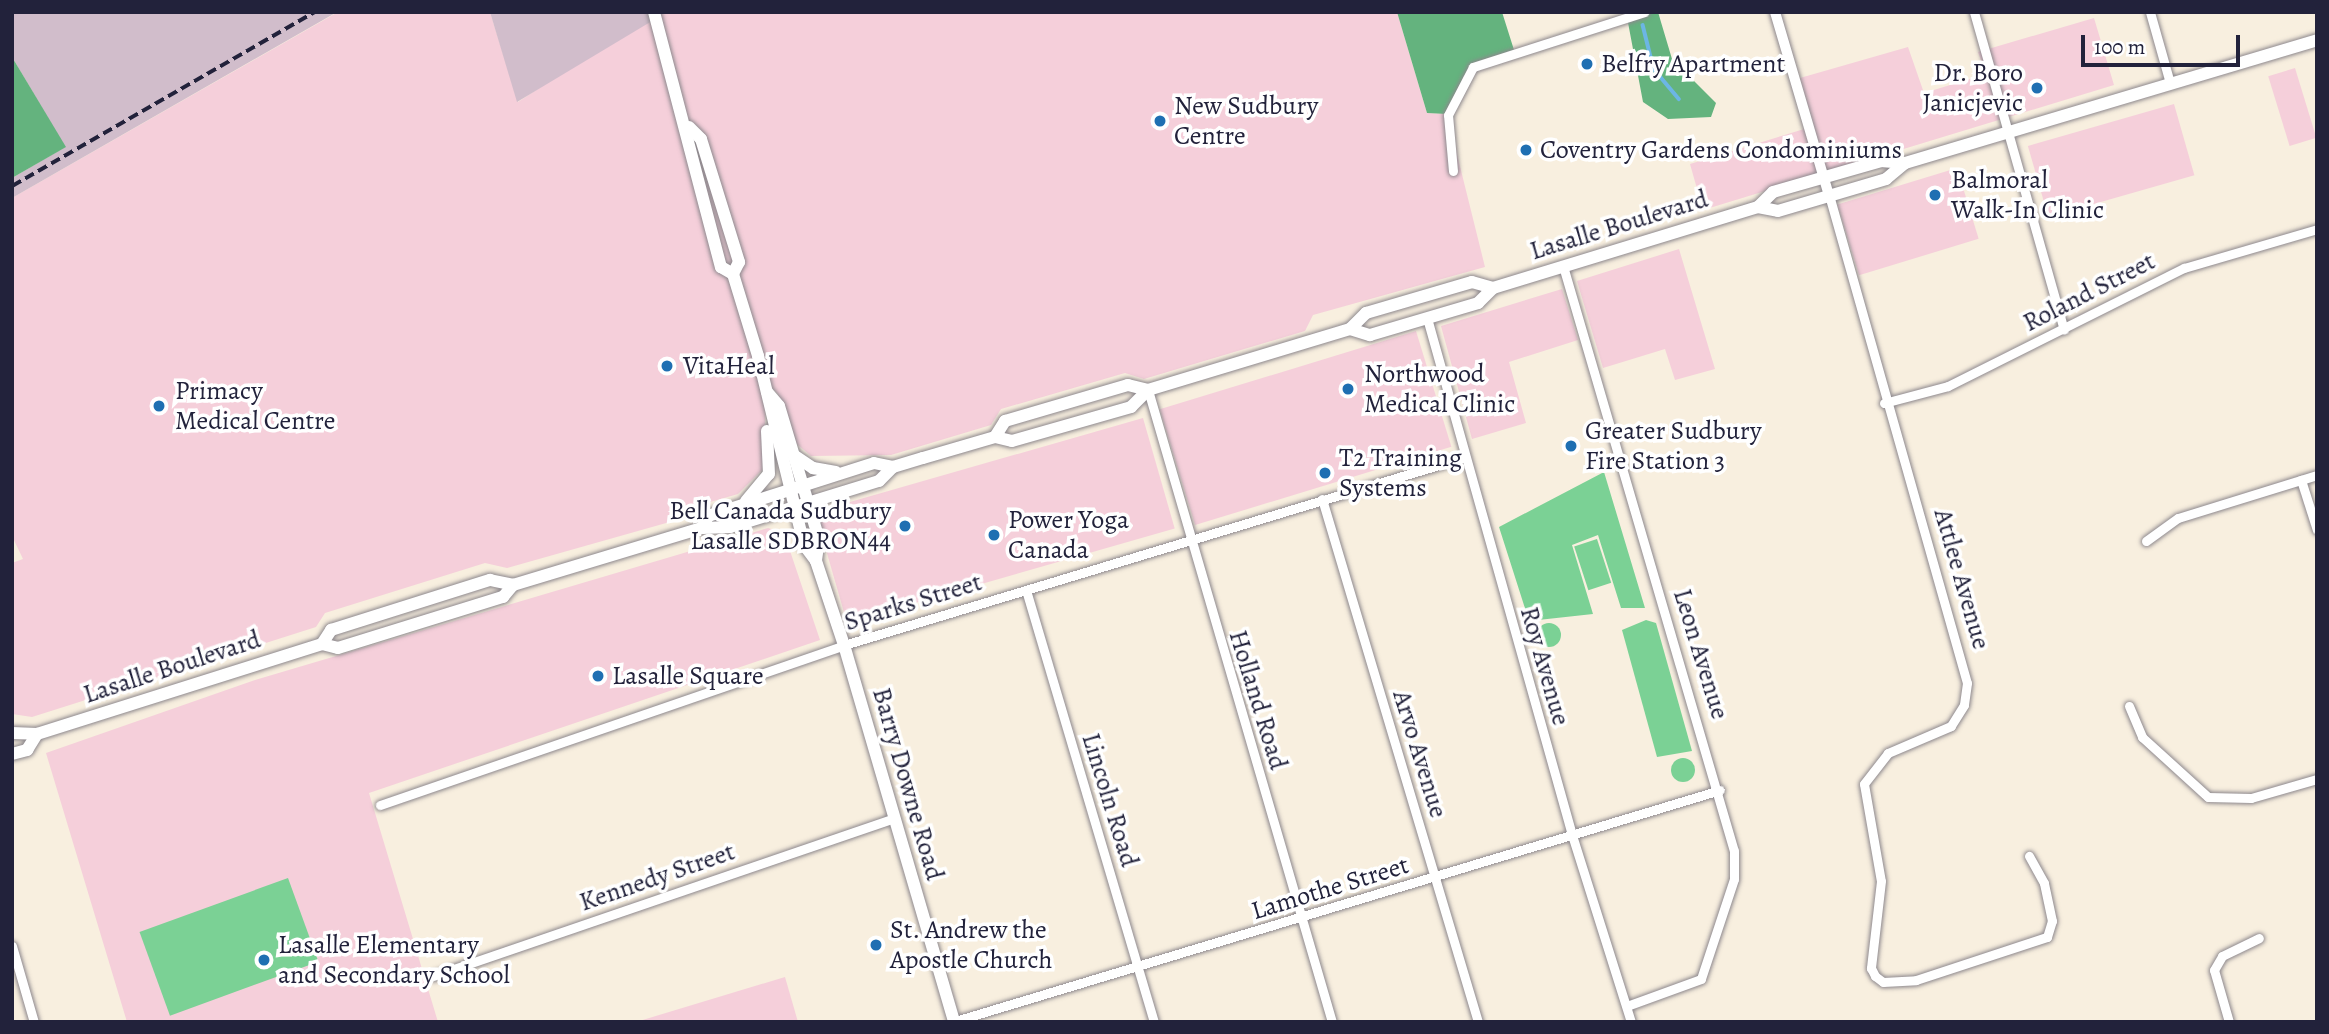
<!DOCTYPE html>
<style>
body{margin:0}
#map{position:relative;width:2329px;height:1034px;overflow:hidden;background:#f8efdf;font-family:Alegreya,serif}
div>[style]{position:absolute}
.built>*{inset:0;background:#f5cfda;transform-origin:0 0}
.industrial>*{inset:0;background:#d1bdcb}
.green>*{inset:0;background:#7bd195;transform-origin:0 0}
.round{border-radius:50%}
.forest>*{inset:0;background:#64b37e}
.stream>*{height:3.5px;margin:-1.75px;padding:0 1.75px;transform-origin:1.75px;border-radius:1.75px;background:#6cb6e5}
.roads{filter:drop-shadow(0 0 2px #8d888d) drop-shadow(0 0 2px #8d888d)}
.minor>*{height:9px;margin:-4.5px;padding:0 4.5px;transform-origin:4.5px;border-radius:4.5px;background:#fff}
.tertiary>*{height:10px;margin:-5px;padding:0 5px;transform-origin:5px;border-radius:5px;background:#fff}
.secondary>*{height:12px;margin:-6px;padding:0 6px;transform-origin:6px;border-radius:6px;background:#fff}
.rail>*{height:3.5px;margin-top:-1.75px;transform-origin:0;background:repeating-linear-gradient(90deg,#22223b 0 10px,transparent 0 15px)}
.dots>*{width:19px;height:19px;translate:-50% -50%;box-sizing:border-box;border:4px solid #fff;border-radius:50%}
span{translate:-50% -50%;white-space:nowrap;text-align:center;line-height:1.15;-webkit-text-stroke:7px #fff;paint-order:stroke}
.poi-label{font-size:26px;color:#22223b}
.left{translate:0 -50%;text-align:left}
.right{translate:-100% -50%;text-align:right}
.street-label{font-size:26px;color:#22223b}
.frame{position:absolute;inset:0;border:14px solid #22223b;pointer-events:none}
.scale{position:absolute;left:2081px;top:35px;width:159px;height:32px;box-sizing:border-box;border:4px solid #22223b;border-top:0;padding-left:9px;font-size:21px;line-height:24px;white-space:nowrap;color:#22223b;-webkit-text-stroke:5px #fff;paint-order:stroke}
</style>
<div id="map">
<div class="built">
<i style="clip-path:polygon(338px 12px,490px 12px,518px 102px,655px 12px,1397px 12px,1427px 113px,1447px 114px,1485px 267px,1313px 315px,1305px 331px,1144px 379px,1125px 373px,1001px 409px,991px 425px,891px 455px,811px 456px,791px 439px,778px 394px,766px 381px,764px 468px,738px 494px,703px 504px,698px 514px,507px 568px,485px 563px,325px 613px,316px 627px,32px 717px,12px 714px,12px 563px,23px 559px,12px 536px,12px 198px)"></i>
<i style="clip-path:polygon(2094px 18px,2114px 85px,1703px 210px,1690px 164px,1814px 126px,1800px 78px,1908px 47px,1924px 93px,1986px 74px,1978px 52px)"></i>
<i style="left:2295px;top:68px;width:73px;height:28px;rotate:73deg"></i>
<i style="left:2174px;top:104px;width:74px;height:152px;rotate:74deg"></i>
<i style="left:1957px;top:168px;width:74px;height:125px;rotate:73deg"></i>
<i style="clip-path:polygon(1679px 249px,1715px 369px,1675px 380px,1665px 349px,1603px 368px,1577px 281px)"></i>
<i style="clip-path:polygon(1562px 289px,1578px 340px,1509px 362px,1526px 423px,1472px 439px,1441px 326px)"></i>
<i style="left:1416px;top:331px;width:121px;height:268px;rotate:73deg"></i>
<i style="left:1143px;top:418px;width:115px;height:341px;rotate:74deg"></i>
<i style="clip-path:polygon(768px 528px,784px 533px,820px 640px,369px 793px,438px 1022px,127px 1022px,46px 753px,255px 680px)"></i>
<i style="clip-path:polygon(785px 977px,798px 1022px,636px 1022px)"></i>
</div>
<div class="industrial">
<i style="clip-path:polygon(12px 12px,337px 12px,12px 198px,12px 178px,65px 147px,12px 57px)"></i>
<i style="clip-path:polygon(490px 12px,655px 12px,657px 18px,517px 102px)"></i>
</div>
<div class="green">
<i style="clip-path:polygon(1604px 472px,1645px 608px,1621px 608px,1598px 535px,1572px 545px,1593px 614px,1529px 621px,1499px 527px)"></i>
<i style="left:1597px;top:539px;width:46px;height:24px;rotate:72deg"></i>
<i style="clip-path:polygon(1646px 620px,1656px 623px,1692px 751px,1657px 757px,1622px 630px)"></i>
<i class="round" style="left:1537px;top:623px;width:24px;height:24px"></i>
<i class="round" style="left:1671px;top:758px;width:24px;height:24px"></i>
<i style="left:288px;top:878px;width:89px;height:158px;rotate:70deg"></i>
</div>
<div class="forest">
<i style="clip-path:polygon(1397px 12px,1502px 12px,1514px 50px,1464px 76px,1447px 114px,1427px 113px)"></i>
<i style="clip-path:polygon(1626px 12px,1658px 12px,1672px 59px,1716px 103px,1711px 117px,1668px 119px,1643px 102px)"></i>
<i style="clip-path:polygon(12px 57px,66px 147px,12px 178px)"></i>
</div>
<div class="stream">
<i style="left:1643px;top:25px;width:45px;rotate:76deg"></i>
<i style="left:1654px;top:69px;width:39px;rotate:50deg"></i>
</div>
<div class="roads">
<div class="minor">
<i style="left:1974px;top:12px;width:330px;rotate:74.2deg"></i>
<i style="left:2150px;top:12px;width:74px;rotate:74.3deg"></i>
<i style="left:1453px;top:171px;width:56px;rotate:-95.1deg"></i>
<i style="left:1448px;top:115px;width:54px;rotate:-62.5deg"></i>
<i style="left:1473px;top:67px;width:180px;rotate:-17.8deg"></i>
<i style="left:1829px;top:195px;width:507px;rotate:74.21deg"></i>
<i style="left:1967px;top:683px;width:22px;rotate:98deg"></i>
<i style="left:1964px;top:705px;width:25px;rotate:122deg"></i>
<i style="left:1951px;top:726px;width:69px;rotate:156.8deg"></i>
<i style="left:1888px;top:753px;width:39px;rotate:128deg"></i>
<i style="left:1864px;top:784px;width:98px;rotate:80.1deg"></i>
<i style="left:1881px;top:881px;width:88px;rotate:96.6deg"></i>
<i style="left:1871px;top:968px;width:9px;rotate:63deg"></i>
<i style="left:1875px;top:976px;width:10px;rotate:37deg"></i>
<i style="left:1883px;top:982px;width:33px;rotate:-3deg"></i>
<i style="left:1916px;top:980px;width:138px;rotate:-18.2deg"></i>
<i style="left:2047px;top:937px;width:17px;rotate:-73deg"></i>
<i style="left:2052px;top:921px;width:39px;rotate:-102deg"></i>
<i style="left:2044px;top:883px;width:31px;rotate:-119deg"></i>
<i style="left:1563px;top:266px;width:609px;rotate:73.71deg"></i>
<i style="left:1734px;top:851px;width:28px;rotate:90deg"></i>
<i style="left:1734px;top:879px;width:105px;rotate:108.3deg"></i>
<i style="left:1701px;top:979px;width:79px;rotate:160deg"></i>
<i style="left:1427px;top:318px;width:537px;rotate:74.33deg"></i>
<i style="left:1572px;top:835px;width:196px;rotate:72.5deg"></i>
<i style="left:1148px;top:390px;width:658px;rotate:73.77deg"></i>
<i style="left:1884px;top:403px;width:66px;rotate:-14.9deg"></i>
<i style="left:1948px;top:386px;width:264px;rotate:-26.6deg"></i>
<i style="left:2184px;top:268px;width:139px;rotate:-16.3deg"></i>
<i style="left:2301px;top:480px;width:52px;rotate:72.3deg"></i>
<i style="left:1322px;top:499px;width:546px;rotate:73.39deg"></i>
<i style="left:2146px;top:541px;width:39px;rotate:-36deg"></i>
<i style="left:2178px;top:518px;width:145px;rotate:-17.2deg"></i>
<i style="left:1026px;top:590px;width:451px;rotate:73.5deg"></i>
<i style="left:2129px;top:706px;width:34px;rotate:67deg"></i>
<i style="left:2142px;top:737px;width:89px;rotate:42.3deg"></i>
<i style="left:2208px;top:797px;width:43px;rotate:1.3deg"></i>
<i style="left:2251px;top:798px;width:69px;rotate:-16.1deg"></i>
<i style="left:380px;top:805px;width:491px;rotate:-19deg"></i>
<i style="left:844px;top:645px;width:649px;rotate:-16.84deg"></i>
<i style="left:12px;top:946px;width:79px;rotate:73.9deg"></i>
<i style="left:433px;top:976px;width:488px;rotate:-18.9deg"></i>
<i style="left:952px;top:1022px;width:802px;rotate:-16.81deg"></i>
<i style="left:2229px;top:1022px;width:54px;rotate:-106.1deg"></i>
<i style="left:2214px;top:970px;width:16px;rotate:-60deg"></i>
<i style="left:2222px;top:956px;width:41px;rotate:-25.9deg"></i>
</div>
<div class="tertiary">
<i style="left:1775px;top:12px;width:191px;rotate:73.6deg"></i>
</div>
<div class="secondary">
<i style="left:654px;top:12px;width:264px;rotate:75.3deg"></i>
<i style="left:721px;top:267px;width:14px;rotate:30deg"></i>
<i style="left:733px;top:274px;width:86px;rotate:73deg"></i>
<i style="left:758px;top:356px;width:195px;rotate:76.3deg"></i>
<i style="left:804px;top:545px;width:20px;rotate:53deg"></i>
<i style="left:816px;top:561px;width:89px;rotate:71.6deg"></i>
<i style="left:844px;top:645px;width:393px;rotate:73.7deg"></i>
<i style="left:689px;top:127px;width:17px;rotate:45deg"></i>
<i style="left:701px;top:139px;width:129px;rotate:72.8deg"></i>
<i style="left:739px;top:262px;width:13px;rotate:117deg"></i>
<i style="left:1758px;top:207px;width:20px;rotate:11deg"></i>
<i style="left:1778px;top:211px;width:113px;rotate:-16.5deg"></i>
<i style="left:1886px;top:179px;width:25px;rotate:-40deg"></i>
<i style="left:1350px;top:329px;width:21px;rotate:17deg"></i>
<i style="left:1370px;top:335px;width:113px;rotate:-16.5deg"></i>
<i style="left:1478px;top:303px;width:21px;rotate:-45deg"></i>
<i style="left:1493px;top:288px;width:277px;rotate:-17deg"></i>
<i style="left:1758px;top:207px;width:21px;rotate:-45deg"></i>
<i style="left:1773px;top:192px;width:112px;rotate:-16deg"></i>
<i style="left:1881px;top:161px;width:24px;rotate:5deg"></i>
<i style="left:1905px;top:163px;width:430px;rotate:-16.6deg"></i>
<i style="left:767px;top:392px;width:18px;rotate:49deg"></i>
<i style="left:779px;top:406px;width:139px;rotate:73.3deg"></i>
<i style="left:819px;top:539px;width:22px;rotate:98deg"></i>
<i style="left:995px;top:437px;width:19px;rotate:-58deg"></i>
<i style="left:1005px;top:421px;width:128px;rotate:-16.3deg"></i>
<i style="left:1128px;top:385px;width:21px;rotate:14deg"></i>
<i style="left:795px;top:456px;width:22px;rotate:34deg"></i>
<i style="left:813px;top:468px;width:23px;rotate:10deg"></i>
<i style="left:746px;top:501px;width:35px;rotate:-50deg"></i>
<i style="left:769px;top:474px;width:43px;rotate:-92.7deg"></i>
<i style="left:702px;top:528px;width:13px;rotate:-63deg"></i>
<i style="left:708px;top:516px;width:174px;rotate:-17.7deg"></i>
<i style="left:874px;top:463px;width:19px;rotate:12deg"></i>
<i style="left:322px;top:644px;width:17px;rotate:-57deg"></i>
<i style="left:331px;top:630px;width:167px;rotate:-17.5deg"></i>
<i style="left:490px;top:580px;width:24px;rotate:12deg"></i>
<i style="left:513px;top:585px;width:197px;rotate:-16.8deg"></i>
<i style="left:702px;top:528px;width:28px;rotate:-2deg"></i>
<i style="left:730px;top:527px;width:156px;rotate:-17.2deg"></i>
<i style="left:879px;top:481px;width:20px;rotate:-45deg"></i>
<i style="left:893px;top:467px;width:31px;rotate:-17deg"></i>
<i style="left:923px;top:458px;width:75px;rotate:-16.3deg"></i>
<i style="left:995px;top:437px;width:17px;rotate:13deg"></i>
<i style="left:1012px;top:441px;width:124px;rotate:-15.9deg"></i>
<i style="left:1131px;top:407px;width:24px;rotate:-45deg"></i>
<i style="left:1148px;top:390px;width:211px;rotate:-16.8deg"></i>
<i style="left:1350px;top:329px;width:23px;rotate:-45deg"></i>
<i style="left:1366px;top:313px;width:110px;rotate:-16.3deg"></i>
<i style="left:1472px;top:282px;width:22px;rotate:16deg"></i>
<i style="left:12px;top:733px;width:25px;rotate:2deg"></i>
<i style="left:37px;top:734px;width:299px;rotate:-17.5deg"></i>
<i style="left:322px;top:644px;width:16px;rotate:14deg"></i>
<i style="left:338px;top:648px;width:173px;rotate:-17.2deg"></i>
<i style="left:503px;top:597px;width:16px;rotate:-50deg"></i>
<i style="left:12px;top:754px;width:16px;rotate:-15deg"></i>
<i style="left:27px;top:750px;width:19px;rotate:-58deg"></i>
</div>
</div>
<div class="rail">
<i style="left:12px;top:186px;width:349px;rotate:-29.9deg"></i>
</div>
<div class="dots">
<i style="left:1587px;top:64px;background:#1f6fb2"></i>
<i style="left:2037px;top:88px;background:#1f6fb2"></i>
<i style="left:1160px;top:121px;background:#1f6fb2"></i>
<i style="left:1526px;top:150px;background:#1f6fb2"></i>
<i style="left:1935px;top:195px;background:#1f6fb2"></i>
<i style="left:667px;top:366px;background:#1f6fb2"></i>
<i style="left:1348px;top:389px;background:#1f6fb2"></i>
<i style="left:159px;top:406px;background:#1f6fb2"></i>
<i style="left:1571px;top:446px;background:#1f6fb2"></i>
<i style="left:1325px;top:473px;background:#1f6fb2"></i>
<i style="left:905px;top:526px;background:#1f6fb2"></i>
<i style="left:994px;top:535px;background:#1f6fb2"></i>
<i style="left:598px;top:676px;background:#1f6fb2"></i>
<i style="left:876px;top:945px;background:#1f6fb2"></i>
<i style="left:264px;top:960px;background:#1f6fb2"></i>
</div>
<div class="poi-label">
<span class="left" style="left:1601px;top:64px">Belfry Apartment</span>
<span class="right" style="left:2023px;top:88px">Dr. Boro<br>Janicjevic</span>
<span class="left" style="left:1174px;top:121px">New Sudbury<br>Centre</span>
<span class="left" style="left:1540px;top:150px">Coventry Gardens Condominiums</span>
<span class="left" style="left:1951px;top:195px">Balmoral<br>Walk-In Clinic</span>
<span class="left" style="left:683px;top:366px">VitaHeal</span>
<span class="left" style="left:1364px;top:389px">Northwood<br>Medical Clinic</span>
<span class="left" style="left:175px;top:406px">Primacy<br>Medical Centre</span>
<span class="left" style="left:1585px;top:446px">Greater Sudbury<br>Fire Station 3</span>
<span class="left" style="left:1339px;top:473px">T2 Training<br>Systems</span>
<span class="right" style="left:891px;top:526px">Bell Canada Sudbury<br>Lasalle SDBRON44</span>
<span class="left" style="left:1008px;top:535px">Power Yoga<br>Canada</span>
<span class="left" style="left:612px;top:676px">Lasalle Square</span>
<span class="left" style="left:890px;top:945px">St. Andrew the<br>Apostle Church</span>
<span class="left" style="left:278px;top:960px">Lasalle Elementary<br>and Secondary School</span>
</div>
<div class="street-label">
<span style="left:1619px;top:225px;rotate:-17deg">Lasalle Boulevard</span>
<span style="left:2089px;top:292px;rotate:-27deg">Roland Street</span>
<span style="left:1962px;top:579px;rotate:74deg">Attlee Avenue</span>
<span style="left:913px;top:602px;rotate:-17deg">Sparks Street</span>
<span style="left:1701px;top:654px;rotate:73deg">Leon Avenue</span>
<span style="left:1545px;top:666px;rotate:74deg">Roy Avenue</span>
<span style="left:172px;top:667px;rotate:-18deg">Lasalle Boulevard</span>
<span style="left:1258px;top:700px;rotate:73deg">Holland Road</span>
<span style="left:1420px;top:754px;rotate:73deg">Arvo Avenue</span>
<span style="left:908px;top:784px;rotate:74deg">Barry Downe Road</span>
<span style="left:1110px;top:800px;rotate:73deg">Lincoln Road</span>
<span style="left:657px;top:877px;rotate:-19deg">Kennedy Street</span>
<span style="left:1330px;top:888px;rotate:-17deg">Lamothe Street</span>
</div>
<div class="frame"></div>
<div class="scale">100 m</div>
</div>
